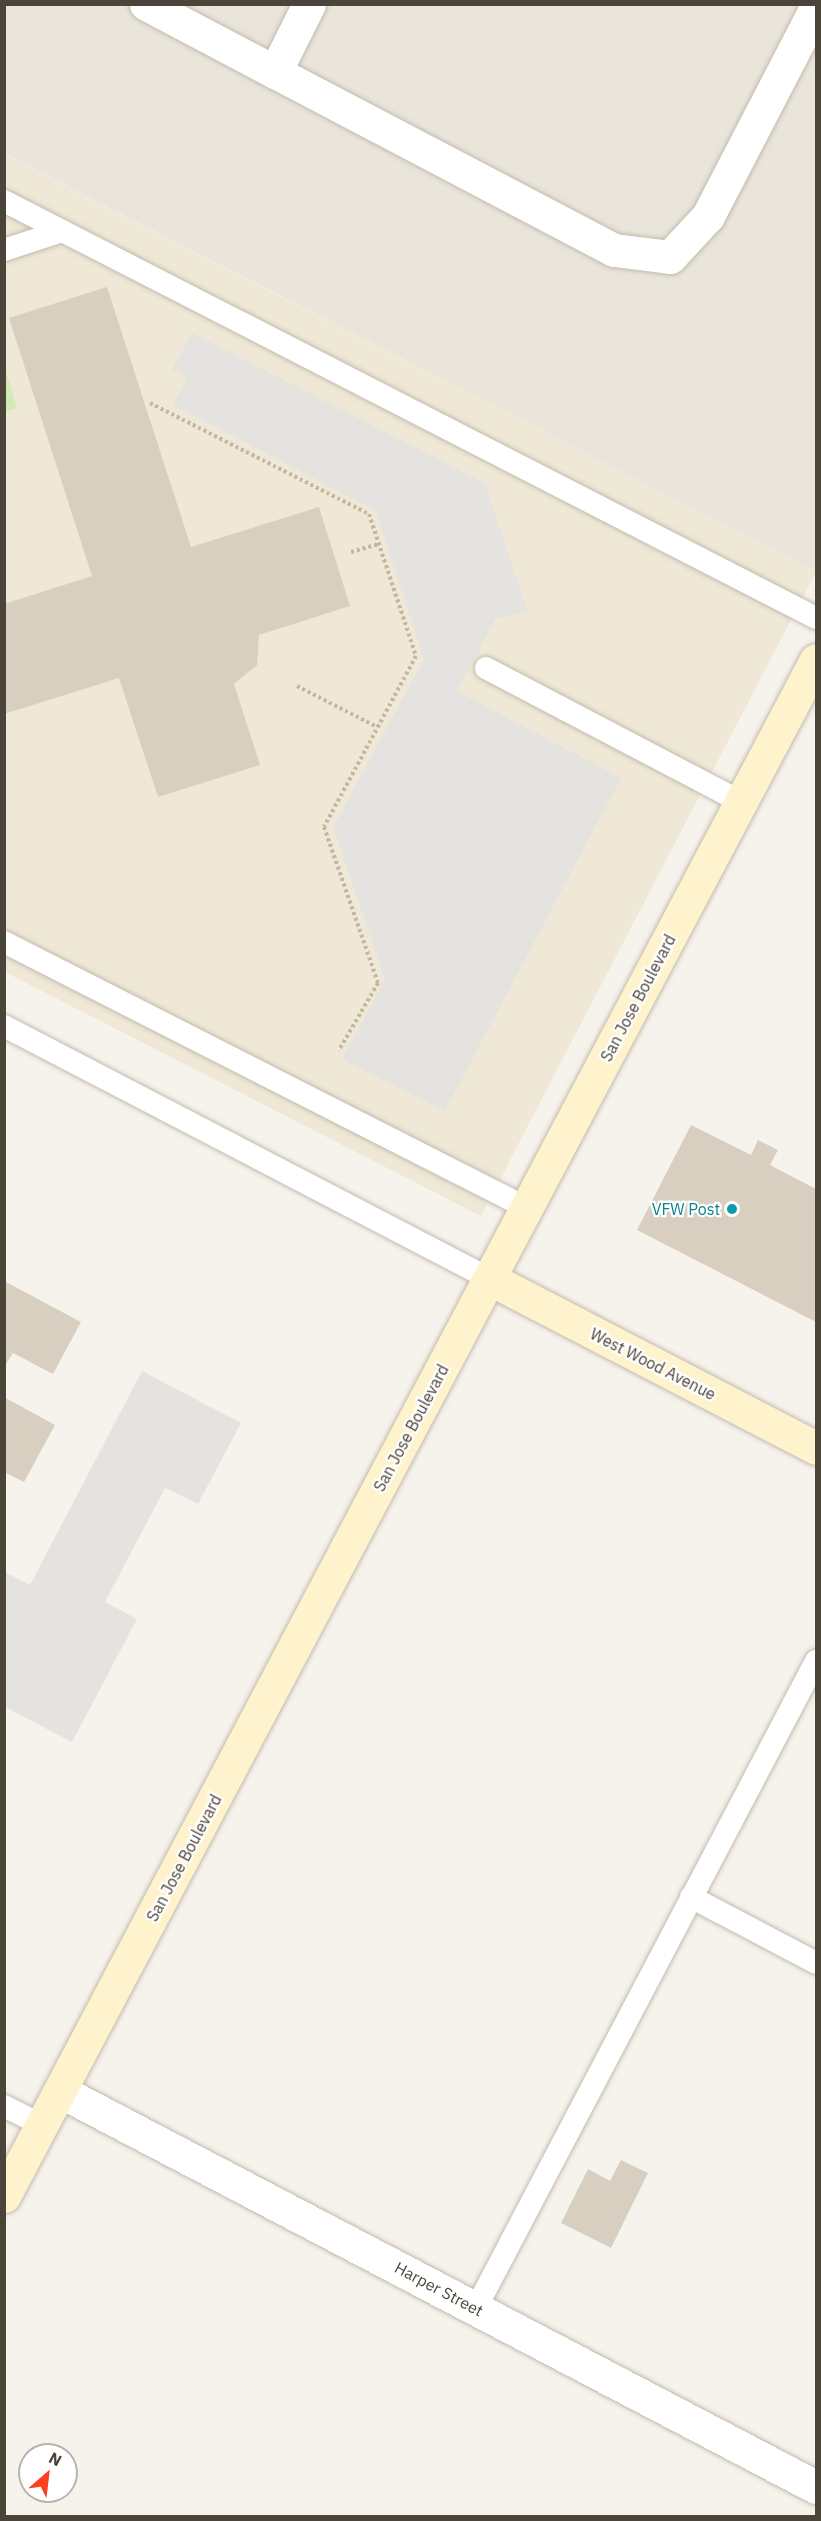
<!DOCTYPE html>
<style>
body{margin:0}
#map{position:relative;width:821px;height:2521px;overflow:hidden;background:#f6f3ec;font-family:"IBM Plex Sans",sans-serif}
div>[style]{position:absolute}
.residential>*{inset:0;background:#eae5da}
.education>*{inset:0;background:#efe8d6}
.green>*{inset:0;background:#d2eab5}
.parking>*{inset:0;background:#e5e3e0}
.building>*{inset:0;background:#d8cfc1}
.path>*{height:4px;margin-top:-2px;transform-origin:0;background:repeating-linear-gradient(90deg,#c4b79f 0 3px,transparent 0 6px)}
.roads{filter:drop-shadow(0 0 2px #c2bbae) drop-shadow(0 0 2px #c2bbae)}
.lane>*{height:22px;margin:-11px;padding:0 11px;transform-origin:11px;border-radius:11px;background:#fff}
.street>*{height:33px;margin:-16.5px;padding:0 16.5px;transform-origin:16.5px;border-radius:16.5px;background:#fff}
.secondary>*{height:33px;margin:-16.5px;padding:0 16.5px;transform-origin:16.5px;border-radius:16.5px;background:#fff3cd}
.dots>*{width:16px;height:16px;translate:-50% -50%;box-sizing:border-box;border:3px solid #fff;border-radius:50%}
span{translate:-50% -50%;white-space:nowrap;text-align:center;line-height:1.15;-webkit-text-stroke:4.5px #fff;paint-order:stroke}
.street-label{font-size:16px;color:#4b4439}
.culture-label{font-size:16px;color:#0d838f}
.right{translate:-100% -50%;text-align:right}
.frame{position:absolute;inset:0;border:6px solid #4b4439;pointer-events:none}
.north{position:absolute;left:18px;top:2443px;width:60px;height:60px;box-sizing:border-box;background:#fff;border:2px solid #b7b4b0;border-radius:50%;rotate:28deg;font-size:16px;font-weight:700;line-height:24px;text-align:center;color:#4b4439}
.north::after{content:'';display:block;margin:auto;width:21px;height:27px;background:#fc3f1d;clip-path:polygon(50% 0,100% 100%,50% 72%,0 100%)}
</style>
<div id="map">
<div class="residential">
<i style="clip-path:polygon(4px 5px,816px 5px,816px 572px,5px 154px)"></i>
</div>
<div class="education">
<i style="clip-path:polygon(4px 154px,816px 572px,481px 1216px,5px 972px)"></i>
</div>
<div class="green">
<i style="clip-path:polygon(4px 366px,17px 408px,5px 412px,4px 412px)"></i>
</div>
<div class="parking">
<i style="clip-path:polygon(192px 333px,485px 483px,528px 612px,496px 618px,457px 691px,621px 778px,445px 1111px,342px 1059px,385px 980px,333px 827px,424px 659px,375px 510px,173px 405px,187px 377px,172px 369px)"></i>
<i style="clip-path:polygon(142px 1371px,241px 1423px,198px 1504px,165px 1488px,105px 1602px,137px 1619px,72px 1742px,5px 1707px,5px 1572px,30px 1585px)"></i>
</div>
<div class="building">
<i style="clip-path:polygon(107px 287px,191px 547px,319px 507px,350px 606px,259px 635px,257px 665px,234px 684px,260px 765px,158px 797px,119px 678px,4px 714px,4px 604px,92px 576px,9px 318px)"></i>
<i style="clip-path:polygon(691px 1125px,751px 1155px,758px 1140px,778px 1150px,770px 1165px,816px 1189px,816px 1322px,637px 1230px)"></i>
<i style="clip-path:polygon(4px 1281px,81px 1322px,53px 1374px,13px 1353px,4px 1367px)"></i>
<i style="clip-path:polygon(4px 1397px,55px 1425px,24px 1482px,4px 1472px)"></i>
<i style="clip-path:polygon(621px 2160px,648px 2173px,611px 2248px,561px 2223px,588px 2169px,610px 2181px)"></i>
</div>
<div class="path">
<i style="left:150px;top:403px;width:246px;rotate:26.9deg"></i>
<i style="left:369px;top:514px;width:150px;rotate:71.7deg"></i>
<i style="left:416px;top:656px;width:194px;rotate:118.3deg"></i>
<i style="left:324px;top:827px;width:165px;rotate:70.9deg"></i>
<i style="left:378px;top:983px;width:78px;rotate:120.2deg"></i>
<i style="left:351px;top:552px;width:29px;rotate:-16deg"></i>
<i style="left:297px;top:686px;width:90px;rotate:27.1deg"></i>
</div>
<div class="roads">
<div class="lane">
<i style="left:4px;top:201px;width:913px;rotate:27.18deg"></i>
<i style="left:4px;top:250px;width:61px;rotate:-18.1deg"></i>
<i style="left:486px;top:668px;width:288px;rotate:27.7deg"></i>
<i style="left:4px;top:942px;width:587px;rotate:26.96deg"></i>
<i style="left:4px;top:1026px;width:548px;rotate:27.5deg"></i>
<i style="left:691px;top:1897px;width:141px;rotate:27.8deg"></i>
<i style="left:4px;top:2106px;width:42px;rotate:26.6deg"></i>
<i style="left:476px;top:2308px;width:731px;rotate:-62.28deg"></i>
</div>
<div class="street">
<i style="left:146px;top:4px;width:146px;rotate:27.8deg"></i>
<i style="left:309px;top:4px;width:76px;rotate:116.6deg"></i>
<i style="left:275px;top:72px;width:383px;rotate:27.7deg"></i>
<i style="left:614px;top:250px;width:56px;rotate:7.1deg"></i>
<i style="left:670px;top:257px;width:56px;rotate:-47.2deg"></i>
<i style="left:708px;top:216px;width:234px;rotate:-62.6deg"></i>
<i style="left:60px;top:2091px;width:853px;rotate:27.65deg"></i>
</div>
<div class="secondary">
<i style="left:490px;top:1279px;width:367px;rotate:27.4deg"></i>
<i style="left:4px;top:2196px;width:1737px;rotate:-62.14deg"></i>
</div>
</div>
<div class="dots">
<i style="left:732px;top:1209px;background:#0f9aa8"></i>
</div>
<div class="street-label">
<span style="left:638px;top:998px;rotate:-62deg">San Jose Boulevard</span>
<span style="left:653px;top:1364px;rotate:27deg">West Wood Avenue</span>
<span style="left:411px;top:1428px;rotate:-62deg">San Jose Boulevard</span>
<span style="left:184px;top:1858px;rotate:-62deg">San Jose Boulevard</span>
<span style="left:439px;top:2289px;rotate:28deg">Harper Street</span>
</div>
<div class="culture-label">
<span class="right" style="left:720px;top:1209px">VFW Post</span>
</div>
<div class="frame"></div>
<div class="north">N</div>
</div>
